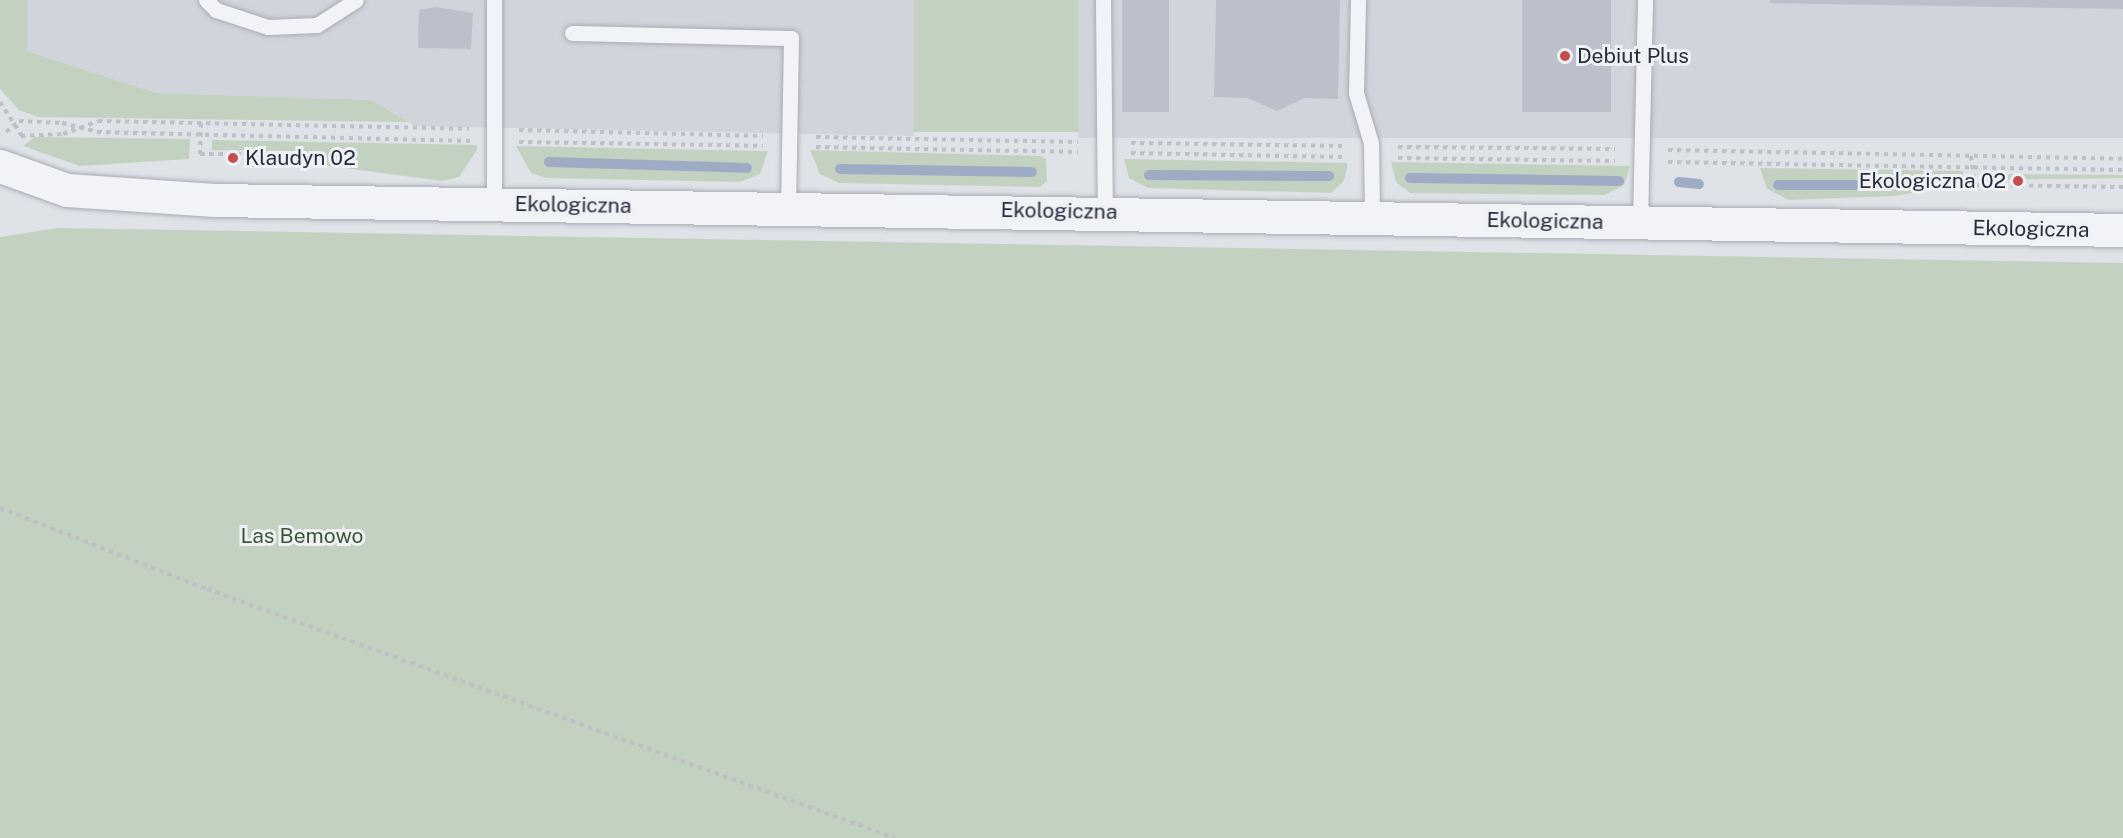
<!DOCTYPE html>
<style>
body{margin:0}
#map{position:relative;width:2123px;height:838px;overflow:hidden;background:#dfe2e7;font-family:"Public Sans",sans-serif}
div>[style]{position:absolute}
.built>*{inset:0;background:#d2d4dc;transform-origin:0 0}
.green>*{inset:0;background:#c3d1c1;transform-origin:0 0}
.stream>*{height:10px;margin:-5px;padding:0 5px;transform-origin:5px;border-radius:5px;background:#9dabc5}
.building>*{inset:0;background:#bdc0ca;transform-origin:0 0}
.path>*{height:4px;margin-top:-2px;transform-origin:0;background:repeating-linear-gradient(90deg,#bec0c6 0 4.5px,transparent 0 9px)}
.roads{filter:drop-shadow(0 0 2px #a8acb4) drop-shadow(0 0 2px #a8acb4)}
.service>*{height:15px;margin:-7.5px;padding:0 7.5px;transform-origin:7.5px;border-radius:7.5px;background:#f2f3f6}
.tertiary>*{height:33px;margin:-16.5px;padding:0 16.5px;transform-origin:16.5px;border-radius:16.5px;background:#f2f3f6}
.dots>*{width:16px;height:16px;translate:-50% -50%;box-sizing:border-box;border:3px solid #eff1f5;border-radius:50%}
span{translate:-50% -50%;white-space:nowrap;text-align:center;line-height:1.15;-webkit-text-stroke:6px #eff1f5;paint-order:stroke}
.poi-label{font-size:21px;color:#292e3d}
.left{translate:0 -50%;text-align:left}
.right{translate:-100% -50%;text-align:right}
.street-label{font-size:21px;color:#292e3d}
.park-label{font-size:21px;color:#3a5838}
</style>
<div id="map">
<div class="built">
<i style="clip-path:polygon(27px 0,914px 0,914px 136px,415px 126px,372px 100px,158px 93px,27px 51px)"></i>
<i style="left:1078px;top:0;width:1045px;height:138px"></i>
</div>
<div class="green">
<i style="clip-path:polygon(0 0,27px 0,27px 51px,157px 93px,372px 100px,408px 122px,38px 117px,19px 110px,0 89px)"></i>
<i style="left:914px;top:0;width:164px;height:132px"></i>
<i style="clip-path:polygon(35px 137px,190px 139px,189px 159px,80px 166px,23px 146px)"></i>
<i style="clip-path:polygon(212px 140px,477px 145px,477px 150px,459px 177px,442px 181px,299px 162px,298px 151px,212px 150px)"></i>
<i style="clip-path:polygon(516px 146px,768px 151px,760px 174px,740px 182px,547px 178px,531px 173px)"></i>
<i style="clip-path:polygon(810px 150px,1040px 156px,1046px 159px,1047px 181px,1040px 187px,839px 183px,820px 174px)"></i>
<i style="clip-path:polygon(1124px 159px,1347px 163px,1347px 169px,1343px 182px,1331px 193px,1148px 188px,1129px 178px)"></i>
<i style="clip-path:polygon(1391px 162px,1630px 166px,1624px 185px,1605px 195px,1410px 193px,1396px 182px)"></i>
<i style="clip-path:polygon(1760px 168px,1963px 171px,1962px 185px,1894px 196px,1789px 200px,1767px 189px)"></i>
<i style="clip-path:polygon(1986px 174px,2123px 175px,2123px 178px,1986px 180px)"></i>
<i style="clip-path:polygon(58px 228px,2123px 263px,2123px 838px,0 838px,0 237px)"></i>
</div>
<div class="stream">
<i style="left:549px;top:162px;width:198px;rotate:1.7deg"></i>
<i style="left:840px;top:169px;width:192px;rotate:0.9deg"></i>
<i style="left:1149px;top:175px;width:180px;rotate:0.3deg"></i>
<i style="left:1410px;top:178px;width:209px;rotate:0.8deg"></i>
<i style="left:1679px;top:182px;width:20px;rotate:6deg"></i>
<i style="left:1778px;top:185px;width:77px"></i>
</div>
<div class="building">
<i style="left:1122px;top:0;width:47px;height:112px"></i>
<i style="clip-path:polygon(1216px 0,1340px 0,1338px 99px,1305px 98px,1277px 111px,1247px 98px,1214px 97px)"></i>
<i style="left:1522px;top:0;width:89px;height:112px"></i>
<i style="clip-path:polygon(1770px 0,2123px 0,2123px 9px,1770px 3px)"></i>
<i style="clip-path:polygon(436px 7px,473px 13px,471px 49px,418px 48px,419px 10px)"></i>
</div>
<div class="path">
<i style="left:0;top:102px;width:40px;rotate:57.1deg"></i>
<i style="left:201px;top:123px;width:31px;rotate:92deg"></i>
<i style="left:200px;top:154px;width:99px"></i>
<i style="left:519px;top:130px;width:244px;rotate:1.4deg"></i>
<i style="left:6px;top:132px;width:17px;rotate:-40deg"></i>
<i style="left:19px;top:121px;width:43px;rotate:2.7deg"></i>
<i style="left:62px;top:123px;width:36px;rotate:14deg"></i>
<i style="left:97px;top:132px;width:373px;rotate:1.4deg"></i>
<i style="left:21px;top:136px;width:42px;rotate:-2.7deg"></i>
<i style="left:63px;top:134px;width:37px;rotate:-20deg"></i>
<i style="left:98px;top:121px;width:371px;rotate:1.2deg"></i>
<i style="left:816px;top:137px;width:262px;rotate:1.1deg"></i>
<i style="left:519px;top:142px;width:244px;rotate:0.9deg"></i>
<i style="left:1131px;top:143px;width:214px;rotate:0.8deg"></i>
<i style="left:816px;top:147px;width:262px;rotate:1.1deg"></i>
<i style="left:1398px;top:147px;width:217px;rotate:0.5deg"></i>
<i style="left:1668px;top:150px;width:455px;rotate:1.1deg"></i>
<i style="left:1131px;top:153px;width:214px;rotate:1.1deg"></i>
<i style="left:1971px;top:156px;width:29px;rotate:82deg"></i>
<i style="left:1975px;top:185px;width:148px;rotate:0.8deg"></i>
<i style="left:1398px;top:158px;width:217px;rotate:0.8deg"></i>
<i style="left:1668px;top:162px;width:455px;rotate:1deg"></i>
<i style="left:0;top:508px;width:222px;rotate:21.4deg"></i>
<i style="left:207px;top:589px;width:732px;rotate:19.9deg"></i>
</div>
<div class="roads">
<div class="service">
<i style="left:206px;top:0;width:14px;rotate:45deg"></i>
<i style="left:216px;top:10px;width:55px;rotate:18.1deg"></i>
<i style="left:268px;top:27px;width:49px;rotate:-2.3deg"></i>
<i style="left:317px;top:25px;width:46px;rotate:-32.7deg"></i>
<i style="left:1103px;top:0;width:211px;rotate:89.5deg"></i>
<i style="left:1358px;top:0;width:93px;rotate:91.2deg"></i>
<i style="left:1356px;top:93px;width:52px;rotate:73.3deg"></i>
<i style="left:1371px;top:143px;width:76px;rotate:89.2deg"></i>
<i style="left:572px;top:33px;width:219px;rotate:1.3deg"></i>
<i style="left:791px;top:38px;width:170px;rotate:91deg"></i>
<i style="left:494px;top:203px;width:203px;rotate:-90deg"></i>
<i style="left:1640px;top:222px;width:222px;rotate:-88.7deg"></i>
</div>
<div class="tertiary">
<i style="left:0;top:166px;width:71px;rotate:19.7deg"></i>
<i style="left:67px;top:190px;width:148px;rotate:3.9deg"></i>
<i style="left:215px;top:200px;width:1908px;rotate:0.9deg"></i>
</div>
</div>
<div class="dots">
<i style="left:1565px;top:56px;background:#c44d50"></i>
<i style="left:233px;top:158px;background:#c44d50"></i>
<i style="left:2018px;top:181px;background:#c44d50"></i>
</div>
<div class="poi-label">
<span class="left" style="left:1577px;top:56px">Debiut Plus</span>
<span class="left" style="left:245px;top:158px">Klaudyn 02</span>
<span class="right" style="left:2006px;top:181px">Ekologiczna 02</span>
</div>
<div class="street-label">
<span style="left:573px;top:205px;rotate:1deg">Ekologiczna</span>
<span style="left:1059px;top:211px;rotate:1deg">Ekologiczna</span>
<span style="left:1545px;top:221px;rotate:1deg">Ekologiczna</span>
<span style="left:2031px;top:229px;rotate:1deg">Ekologiczna</span>
</div>
<div class="park-label">
<span style="left:302px;top:536px">Las Bemowo</span>
</div>
</div>
